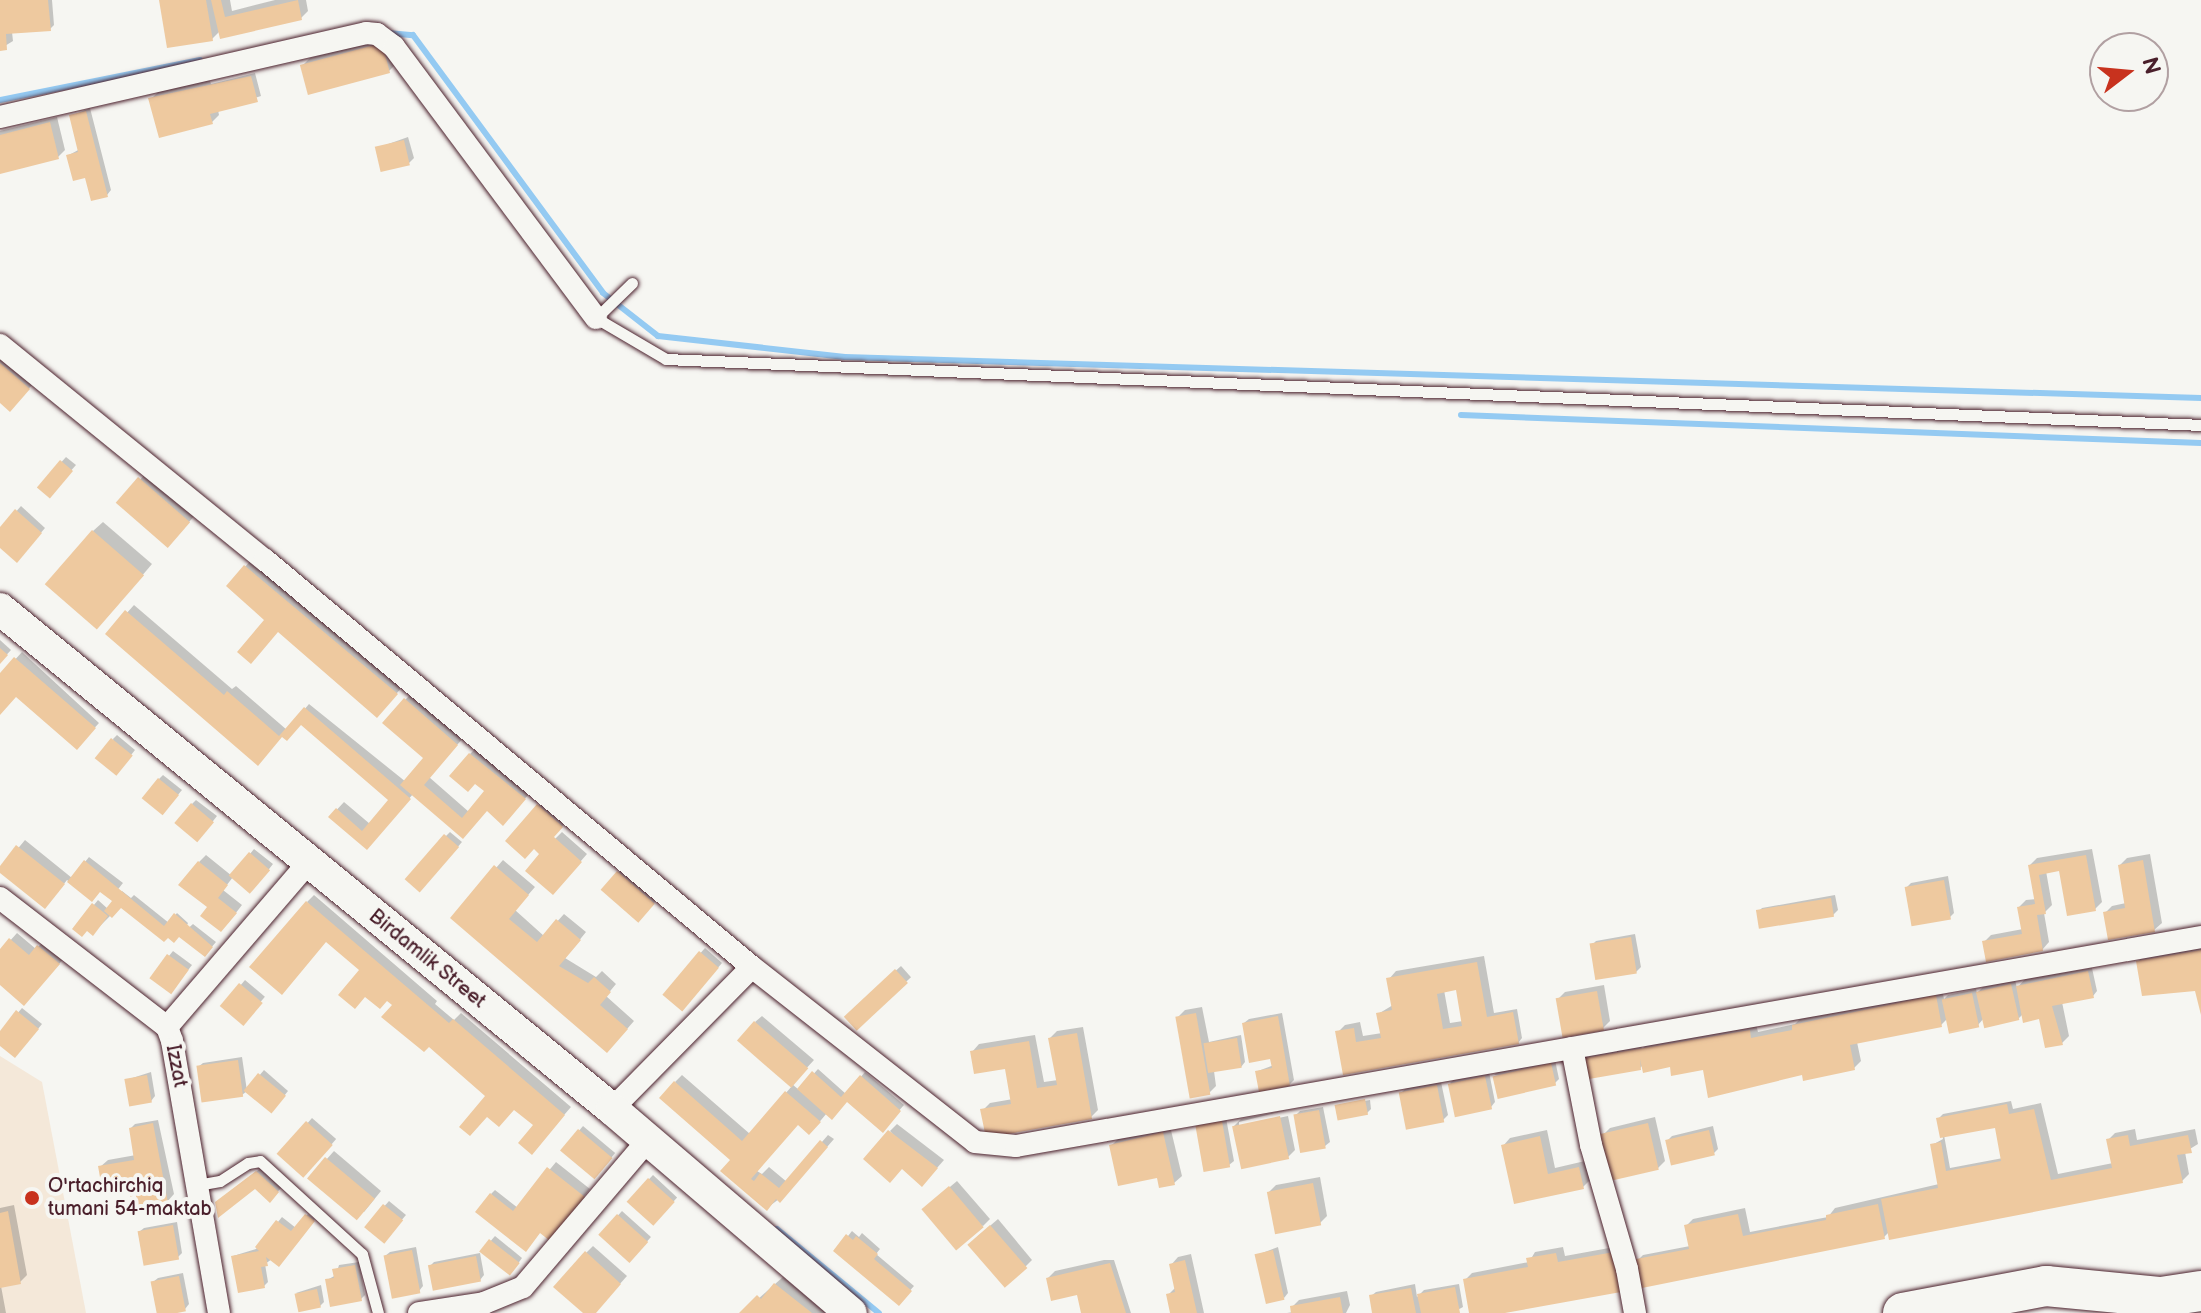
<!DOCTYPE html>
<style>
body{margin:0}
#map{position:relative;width:2201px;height:1313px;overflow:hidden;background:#f6f6f2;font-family:"Balsamiq Sans",sans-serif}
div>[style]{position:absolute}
.built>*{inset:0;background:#f4e8d9}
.shadow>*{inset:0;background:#0003;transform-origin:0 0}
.stream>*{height:6px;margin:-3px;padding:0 3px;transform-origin:3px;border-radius:3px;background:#94caf2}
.building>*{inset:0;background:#eec99f;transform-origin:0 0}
.roads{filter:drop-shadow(0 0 2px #4a1f2b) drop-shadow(0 0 2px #4a1f2b)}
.lane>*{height:11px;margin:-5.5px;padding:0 5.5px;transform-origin:5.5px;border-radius:5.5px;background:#f6f6f2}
.street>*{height:22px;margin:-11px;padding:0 11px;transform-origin:11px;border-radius:11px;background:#f6f6f2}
.secondary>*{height:32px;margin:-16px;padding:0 16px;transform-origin:16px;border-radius:16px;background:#f6f6f2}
.highway>*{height:40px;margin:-20px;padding:0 20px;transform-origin:20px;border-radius:20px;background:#f6f6f2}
.dots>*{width:22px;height:22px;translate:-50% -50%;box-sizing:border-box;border:4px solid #f6f6f2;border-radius:50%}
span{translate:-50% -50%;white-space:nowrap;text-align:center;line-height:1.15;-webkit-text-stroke:8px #f6f6f2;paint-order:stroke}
.street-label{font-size:20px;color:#4a1f2b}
.poi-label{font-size:20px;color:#4a1f2b}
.left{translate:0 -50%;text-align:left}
.north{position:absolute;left:2089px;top:32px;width:80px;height:80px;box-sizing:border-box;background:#f6f6f2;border:2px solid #b1a0a2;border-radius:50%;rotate:74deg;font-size:22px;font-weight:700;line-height:32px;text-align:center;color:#4a1f2b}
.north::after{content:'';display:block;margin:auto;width:28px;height:36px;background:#c8321e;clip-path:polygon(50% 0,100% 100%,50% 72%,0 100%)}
</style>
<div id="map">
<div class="built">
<i style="clip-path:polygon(0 1056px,42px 1082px,86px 1313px,0 1313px)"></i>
</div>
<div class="shadow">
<i style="clip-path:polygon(0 0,52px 0,54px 25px,50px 29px,12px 32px,13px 41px,0 49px)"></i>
<i style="clip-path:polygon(161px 0,230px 0,232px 11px,275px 0,306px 0,308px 11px,301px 18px,220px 31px,212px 39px)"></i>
<i style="clip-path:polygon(389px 37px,396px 64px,389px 71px,303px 65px,310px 58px)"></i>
<i style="clip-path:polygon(255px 73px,261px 96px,218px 110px,219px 115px,212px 122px,151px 99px,158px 92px,209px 78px,211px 84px)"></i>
<i style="clip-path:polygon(90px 108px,111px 190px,107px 195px,69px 155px,80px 149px,71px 116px)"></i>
<i style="clip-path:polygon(57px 117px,65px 150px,58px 157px,0 172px,0 131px)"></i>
<i style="clip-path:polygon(408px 137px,414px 158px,409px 163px,377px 148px)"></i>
<i style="clip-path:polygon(0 357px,33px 384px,10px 409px,0 400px)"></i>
<i style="clip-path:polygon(66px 457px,76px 465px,53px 491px,39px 487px)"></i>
<i style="clip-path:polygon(147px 472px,196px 514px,175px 538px,119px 503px)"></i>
<i style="clip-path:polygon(21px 506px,45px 528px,21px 556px,0 546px,0 530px)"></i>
<i style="clip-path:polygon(103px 522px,152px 564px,107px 617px,93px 531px)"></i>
<i style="clip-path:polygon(252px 559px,403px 686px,384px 708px,228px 586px)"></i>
<i style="clip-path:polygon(134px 605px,232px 689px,236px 686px,287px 730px,309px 704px,406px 782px,426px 758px,405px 700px,412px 693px,464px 737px,429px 777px,469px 812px,487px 791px,470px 754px,477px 747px,529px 794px,503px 823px,487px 809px,470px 830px,413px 794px,374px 840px,331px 816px,344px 802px,370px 824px,391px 800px,301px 723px,283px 735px,264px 756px,108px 634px)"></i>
<i style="clip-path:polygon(0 640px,11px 650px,0 662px)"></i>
<i style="clip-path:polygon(22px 652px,99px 723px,77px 747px,17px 694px,0 712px,0 676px)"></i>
<i style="clip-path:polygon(117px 735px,135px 750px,120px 769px,113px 739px)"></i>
<i style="clip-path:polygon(163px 775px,182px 790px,167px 808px,159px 779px)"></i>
<i style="clip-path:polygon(196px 800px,217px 816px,202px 835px,192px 804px)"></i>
<i style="clip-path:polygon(542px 802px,566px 822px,552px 838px,554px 840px,562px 832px,587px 854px,560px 885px,548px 847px,534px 847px,538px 806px)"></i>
<i style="clip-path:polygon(450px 832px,462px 842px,424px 886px,446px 836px)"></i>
<i style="clip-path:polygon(25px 840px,72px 878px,89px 857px,123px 883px,115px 893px,101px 890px,92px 900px,67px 880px,52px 899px,0 870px)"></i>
<i style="clip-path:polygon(254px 849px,273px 864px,255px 887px,233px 877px,223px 890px,242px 905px,228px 923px,210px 907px,199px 862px,206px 855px,232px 876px)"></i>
<i style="clip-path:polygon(2092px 849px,2102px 902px,2095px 909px,2061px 869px,2046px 871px,2052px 905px,2044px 913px,2049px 942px,2042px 950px,1984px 942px,1991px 935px,2023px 929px,2019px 907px,2026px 900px,2036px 899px,2030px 865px,2037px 858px)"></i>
<i style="clip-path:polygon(2150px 854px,2162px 923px,2154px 930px,2105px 913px,2112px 906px,2126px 903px,2120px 865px,2127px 858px)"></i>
<i style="clip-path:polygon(503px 860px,535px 887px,515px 910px,544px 936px,564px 914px,586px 932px,565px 958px,596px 977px,602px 971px,616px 984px,606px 996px,634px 1021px,614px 1044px,452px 918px)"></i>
<i style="left:622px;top:868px;width:47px;height:29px;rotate:40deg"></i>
<i style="clip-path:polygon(1948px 876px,1954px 913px,1950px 917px,1907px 887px,1911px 883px)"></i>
<i style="clip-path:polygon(122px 891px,131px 898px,134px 895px,169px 923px,177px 913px,188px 923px,184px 932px,193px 924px,216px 942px,205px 955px,179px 934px,174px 940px,170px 937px,180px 926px,176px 923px,164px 939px,121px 905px,93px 933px,87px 929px,82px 934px,74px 929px,98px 900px,108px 909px)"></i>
<i style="clip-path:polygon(314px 895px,437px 1001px,435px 1004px,454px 1020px,461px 1013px,571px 1107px,538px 1145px,535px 1125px,394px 1005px,362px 970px,307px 902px)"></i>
<i style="clip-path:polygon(1835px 895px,1838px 910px,1833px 915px,1758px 912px,1762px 908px)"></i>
<i style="clip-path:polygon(17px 933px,36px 949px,46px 939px,66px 956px,31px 996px,0 982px,0 952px)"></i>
<i style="clip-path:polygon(1635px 934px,1641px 967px,1636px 972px,1592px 945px,1596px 941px)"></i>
<i style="clip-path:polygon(2201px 945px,2201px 1013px,2197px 989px,2138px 962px,2142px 957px)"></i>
<i style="clip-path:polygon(705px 948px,722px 963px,686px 1005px,664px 994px)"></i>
<i style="clip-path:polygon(173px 951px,192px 965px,175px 987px,152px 977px)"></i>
<i style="clip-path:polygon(evenodd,1484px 956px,1494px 1013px,1517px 1009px,1522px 1038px,1518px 1043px,1345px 1073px,1338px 1032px,1345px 1025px,1360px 1022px,1363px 1036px,1382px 1033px,1378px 1014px,1393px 1005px,1389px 979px,1396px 971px,1484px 956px,1458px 988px,1463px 1021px,1450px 1023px,1444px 990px,1458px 988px)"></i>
<i style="left:901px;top:966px;width:15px;height:74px;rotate:48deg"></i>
<i style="clip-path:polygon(2092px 968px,2097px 991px,2093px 996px,2062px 1002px,2069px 1036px,2062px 1043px,2040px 1017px,2024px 1013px,2018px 1019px,1984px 1018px,1978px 1025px,1948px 1018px,1941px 1025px,1857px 1042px,1861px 1061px,1854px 1068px,1803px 1072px,1710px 1096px,1704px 1067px,1643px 1065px,1640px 1068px,1587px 1059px,1592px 1054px,1641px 1045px,1642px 1049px,1648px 1043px,1756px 1024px,1758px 1032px,1795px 1024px,1801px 1018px,1942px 989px,1944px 999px,1948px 995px,1976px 989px,1977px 993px,1983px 987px,2015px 980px,2017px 988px,2025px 979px)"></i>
<i style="left:245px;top:980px;width:26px;height:35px;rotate:40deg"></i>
<i style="clip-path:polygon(1604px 985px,1610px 1021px,1603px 1028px,1558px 999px,1565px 992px)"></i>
<i style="clip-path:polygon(1202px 1007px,1209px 1042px,1241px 1035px,1245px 1062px,1241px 1067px,1214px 1071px,1216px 1086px,1209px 1093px,1177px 1018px,1185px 1010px)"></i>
<i style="clip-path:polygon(22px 1008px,42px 1024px,20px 1051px,0 1043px,0 1034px)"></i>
<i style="clip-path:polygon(1282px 1013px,1294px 1080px,1290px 1084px,1258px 1071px,1274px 1065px,1272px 1056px,1244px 1023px,1249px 1019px)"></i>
<i style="clip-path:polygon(762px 1016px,814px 1060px,792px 1084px,799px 1090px,818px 1069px,846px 1094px,865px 1072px,904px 1105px,882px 1130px,848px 1100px,827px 1113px,816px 1126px,798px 1123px,757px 1171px,762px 1174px,769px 1167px,787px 1182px,828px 1135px,834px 1139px,787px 1193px,767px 1208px,675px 1082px,682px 1075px,750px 1134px,792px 1086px,755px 1022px)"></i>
<i style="clip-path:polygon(1083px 1027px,1098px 1110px,1091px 1117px,983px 1110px,990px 1103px,1013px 1099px,1007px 1067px,972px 1052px,979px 1044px,1035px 1035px,1044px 1082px,1058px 1080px,1050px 1038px,1057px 1031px)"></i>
<i style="clip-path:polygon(242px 1057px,247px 1091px,242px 1095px,198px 1067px,203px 1063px)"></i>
<i style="clip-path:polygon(1555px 1060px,1559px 1079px,1555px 1083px,1494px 1075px,1498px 1071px)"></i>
<i style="clip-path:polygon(264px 1070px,288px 1091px,276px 1106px,247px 1090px)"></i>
<i style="clip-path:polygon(151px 1072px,155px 1096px,151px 1101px,126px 1080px)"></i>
<i style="clip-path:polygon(1489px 1072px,1495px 1102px,1491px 1107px,1450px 1083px,1454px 1079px)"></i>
<i style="clip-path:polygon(1441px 1082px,1448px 1115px,1443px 1120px,1401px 1093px,1406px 1088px)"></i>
<i style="clip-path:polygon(1370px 1100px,1371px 1109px,1367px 1113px,1337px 1106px)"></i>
<i style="clip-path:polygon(evenodd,2011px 1101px,2013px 1109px,2041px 1103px,2058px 1174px,2113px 1163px,2108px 1140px,2115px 1133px,2135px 1129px,2137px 1140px,2195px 1129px,2198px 1144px,2185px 1152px,2189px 1174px,2182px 1181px,1890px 1231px,1884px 1237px,1638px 1260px,1643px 1255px,1690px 1246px,1686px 1226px,1693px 1219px,1745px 1208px,1750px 1232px,1828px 1217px,1835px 1208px,1939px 1184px,1932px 1145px,1943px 1139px,1939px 1118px,1943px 1114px,2011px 1101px,1996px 1124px,2003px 1158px,1950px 1168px,1944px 1135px,1996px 1124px)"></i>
<i style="clip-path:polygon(1323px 1107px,1330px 1142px,1325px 1146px,1295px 1116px,1300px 1111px)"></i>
<i style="clip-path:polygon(1287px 1110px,1239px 1122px,1239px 1126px,1288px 1116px,1295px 1150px,1288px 1157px,1234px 1126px,1241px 1119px)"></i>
<i style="clip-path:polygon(1655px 1117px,1665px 1161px,1658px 1168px,1603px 1135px,1610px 1128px)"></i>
<i style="left:312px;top:1118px;width:32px;height:48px;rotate:41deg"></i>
<i style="clip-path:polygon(1226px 1118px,1234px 1161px,1229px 1165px,1197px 1126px,1202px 1122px)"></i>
<i style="clip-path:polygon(158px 1120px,174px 1194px,167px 1202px,129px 1176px,100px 1167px,108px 1160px,136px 1155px,131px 1128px,135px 1124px)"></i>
<i style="clip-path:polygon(897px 1124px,944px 1160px,929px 1177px,890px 1131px)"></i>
<i style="left:583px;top:1126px;width:42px;height:32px;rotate:40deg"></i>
<i style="clip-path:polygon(1170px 1126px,1182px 1176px,1174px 1183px,1111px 1146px,1118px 1139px)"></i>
<i style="clip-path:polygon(1713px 1126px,1718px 1149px,1714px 1153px,1667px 1141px,1672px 1136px)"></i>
<i style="clip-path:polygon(1547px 1130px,1555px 1168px,1585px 1161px,1590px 1180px,1583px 1187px,1516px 1202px,1503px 1146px,1510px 1138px)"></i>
<i style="clip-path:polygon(334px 1151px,381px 1191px,364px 1212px,309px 1179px)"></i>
<i style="clip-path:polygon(556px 1162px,590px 1189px,556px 1231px,541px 1231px,530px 1245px,491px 1194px,495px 1190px,518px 1208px)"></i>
<i style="clip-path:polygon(261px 1168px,282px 1187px,270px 1200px,255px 1187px,222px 1198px)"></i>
<i style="left:653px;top:1175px;width:33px;height:36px;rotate:43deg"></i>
<i style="clip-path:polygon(1320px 1177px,1327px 1216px,1320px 1223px,1269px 1192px,1276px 1185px)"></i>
<i style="clip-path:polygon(957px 1181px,990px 1219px,983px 1226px,931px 1203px)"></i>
<i style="clip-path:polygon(389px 1201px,406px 1215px,387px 1237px,366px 1227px)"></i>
<i style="clip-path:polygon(14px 1205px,27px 1275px,20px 1282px,1px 1286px,6px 1313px,0 1313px,0 1208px)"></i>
<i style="left:622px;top:1211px;width:39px;height:32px;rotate:42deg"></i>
<i style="clip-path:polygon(308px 1214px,315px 1219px,283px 1260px,272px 1259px,265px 1264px,268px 1282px,264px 1286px,233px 1256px,256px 1249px,282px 1217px,296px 1228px)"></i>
<i style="clip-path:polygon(998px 1219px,1032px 1260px,1025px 1267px,977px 1237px)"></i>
<i style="clip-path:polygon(177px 1222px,182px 1253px,178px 1257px,139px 1232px,144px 1228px)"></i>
<i style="clip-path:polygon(852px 1231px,859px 1237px,862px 1233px,880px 1249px,876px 1254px,914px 1286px,899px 1303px,836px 1251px)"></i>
<i style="clip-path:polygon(495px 1236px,522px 1258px,514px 1269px,482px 1251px)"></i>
<i style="clip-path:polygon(593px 1246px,627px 1276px,594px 1313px,586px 1313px,586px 1253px)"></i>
<i style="clip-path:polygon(1620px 1246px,1627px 1283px,1494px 1313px,1471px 1313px,1465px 1280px,1472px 1273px,1529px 1262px,1535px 1252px,1563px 1247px,1565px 1256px)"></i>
<i style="clip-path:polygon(416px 1247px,423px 1286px,419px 1291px,385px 1256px,390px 1252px)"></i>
<i style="clip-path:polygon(1278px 1247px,1288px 1293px,1284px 1298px,1257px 1255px)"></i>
<i style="clip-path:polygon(480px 1253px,484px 1275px,480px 1280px,430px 1266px,434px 1262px)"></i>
<i style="clip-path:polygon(1191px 1254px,1204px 1313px,1172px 1313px,1168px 1295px,1176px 1287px,1171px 1265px,1178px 1257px)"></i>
<i style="clip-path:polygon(1104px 1260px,1114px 1260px,1131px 1313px,1083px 1313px,1078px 1293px,1048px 1278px,1055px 1271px)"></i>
<i style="clip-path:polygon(359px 1262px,365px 1295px,361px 1299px,327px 1280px,336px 1275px,339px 1265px)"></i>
<i style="clip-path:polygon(183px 1273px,189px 1304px,185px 1309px,159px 1313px,153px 1282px,158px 1278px)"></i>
<i style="clip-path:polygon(783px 1277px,827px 1313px,742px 1313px)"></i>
<i style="clip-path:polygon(1415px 1284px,1417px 1297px,1424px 1290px,1459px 1284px,1463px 1307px,1452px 1313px,1374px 1313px,1371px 1296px,1376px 1292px)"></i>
<i style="clip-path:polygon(321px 1285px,324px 1302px,320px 1306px,296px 1293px)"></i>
<i style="clip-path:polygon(1347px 1291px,1350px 1305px,1346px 1313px,1287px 1313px,1293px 1312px,1292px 1307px,1299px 1300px)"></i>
</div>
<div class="stream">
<i style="left:388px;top:33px;width:25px;rotate:5deg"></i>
<i style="left:413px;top:35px;width:320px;rotate:53.6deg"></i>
<i style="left:603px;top:293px;width:70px;rotate:38deg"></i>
<i style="left:658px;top:336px;width:188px;rotate:6.4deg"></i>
<i style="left:845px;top:357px;width:1357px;rotate:1.73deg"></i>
<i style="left:0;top:100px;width:204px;rotate:-11.3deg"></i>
<i style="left:1461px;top:415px;width:741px;rotate:2.17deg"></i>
<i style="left:777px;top:1229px;width:132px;rotate:39.5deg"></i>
</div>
<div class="building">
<i style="clip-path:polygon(0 0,48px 0,51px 31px,6px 34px,7px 50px,0 51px)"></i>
<i style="clip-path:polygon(159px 0,206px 0,213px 41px,167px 48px)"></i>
<i style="clip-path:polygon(211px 0,221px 0,225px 17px,298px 0,302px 20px,220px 39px)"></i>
<i style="left:382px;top:43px;width:31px;height:85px;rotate:75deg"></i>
<i style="clip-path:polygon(251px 76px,258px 102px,210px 114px,213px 124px,159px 138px,148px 98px)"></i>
<i style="clip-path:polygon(86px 111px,108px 197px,91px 201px,85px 178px,73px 181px,66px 155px,78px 152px,69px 115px)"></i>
<i style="clip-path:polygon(50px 122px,59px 159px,0 174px,0 135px)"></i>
<i style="left:404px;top:140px;width:26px;height:30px;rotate:77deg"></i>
<i style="clip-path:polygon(0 363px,30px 389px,10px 412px,0 403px)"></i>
<i style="left:60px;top:460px;width:17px;height:36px;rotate:40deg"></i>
<i style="left:138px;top:477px;width:69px;height:34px;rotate:41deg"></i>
<i style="clip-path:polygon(15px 509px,42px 533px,17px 563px,0 548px,0 527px)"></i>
<i style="left:92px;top:530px;width:69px;height:72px;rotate:41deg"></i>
<i style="clip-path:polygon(244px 565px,398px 694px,377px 718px,278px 632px,251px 664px,237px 652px,264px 620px,226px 586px)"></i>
<i style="clip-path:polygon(125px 610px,224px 695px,227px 691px,279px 736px,304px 707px,411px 799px,367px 850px,328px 817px,336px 808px,362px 831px,388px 800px,301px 725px,287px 741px,282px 737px,258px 766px,105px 634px)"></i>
<i style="clip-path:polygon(0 648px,8px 655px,0 664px)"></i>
<i style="clip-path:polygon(14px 657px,96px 728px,77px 750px,16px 697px,0 715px,0 673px)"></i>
<i style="clip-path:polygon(404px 698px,458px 745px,424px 785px,462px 818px,484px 791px,475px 784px,468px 792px,449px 776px,469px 753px,526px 799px,503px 826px,487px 811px,463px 839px,400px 785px,423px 758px,382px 723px)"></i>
<i style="left:111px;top:738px;width:28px;height:26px;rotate:39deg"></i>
<i style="left:158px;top:778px;width:27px;height:26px;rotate:39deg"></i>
<i style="left:191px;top:803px;width:30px;height:26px;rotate:40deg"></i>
<i style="clip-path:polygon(537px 804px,563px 827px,554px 837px,582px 862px,553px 895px,525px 871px,539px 854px,534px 849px,525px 859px,505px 841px)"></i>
<i style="left:444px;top:834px;width:20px;height:60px;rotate:41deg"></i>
<i style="clip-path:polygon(16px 845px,65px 884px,45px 909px,0 873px,0 866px)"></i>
<i style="left:249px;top:852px;width:28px;height:31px;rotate:41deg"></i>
<i style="clip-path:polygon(2086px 855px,2096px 911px,2067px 916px,2059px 871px,2039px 875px,2046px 914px,2037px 915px,2043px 951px,1986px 962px,1982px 941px,2022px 934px,2017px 907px,2035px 904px,2028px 865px)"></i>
<i style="clip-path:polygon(84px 860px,164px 926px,174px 913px,213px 947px,205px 957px,179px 937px,174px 943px,168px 938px,164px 942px,121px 908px,112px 918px,104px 911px,112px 901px,100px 892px,92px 902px,67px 882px)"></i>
<i style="clip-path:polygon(2143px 860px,2155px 932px,2108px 940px,2103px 912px,2125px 908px,2118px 865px)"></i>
<i style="clip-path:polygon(198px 861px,228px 885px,218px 898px,237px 913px,221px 932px,200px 916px,207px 907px,178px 885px)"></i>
<i style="clip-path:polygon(494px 865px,529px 895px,509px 919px,537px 942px,556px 919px,581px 940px,559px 966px,588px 983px,594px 977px,611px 992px,600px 1005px,628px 1029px,607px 1053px,450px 918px)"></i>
<i style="left:617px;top:871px;width:50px;height:25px;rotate:41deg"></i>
<i style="left:1944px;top:880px;width:40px;height:40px;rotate:80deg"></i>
<i style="left:1831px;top:898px;width:19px;height:76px;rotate:81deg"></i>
<i style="clip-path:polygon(306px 901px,449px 1023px,453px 1019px,565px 1115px,532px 1155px,518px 1143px,533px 1125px,514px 1110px,499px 1127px,487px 1117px,470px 1136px,459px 1127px,485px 1096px,429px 1047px,424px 1052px,381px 1017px,392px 1005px,387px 1001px,380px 1009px,365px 997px,355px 1009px,338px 995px,359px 970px,326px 942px,282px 995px,249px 967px)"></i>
<i style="clip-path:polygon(92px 903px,108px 916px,93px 936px,87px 931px,82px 937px,72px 929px)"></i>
<i style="left:1631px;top:937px;width:37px;height:42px;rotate:81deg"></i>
<i style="clip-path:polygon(9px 938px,29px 955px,37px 945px,60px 964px,24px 1006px,0 985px,0 949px)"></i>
<i style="clip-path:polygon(2201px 950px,2201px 1015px,2195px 991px,2142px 996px,2136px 961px)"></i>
<i style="left:699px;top:951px;width:26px;height:57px;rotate:40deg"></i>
<i style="left:167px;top:954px;width:27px;height:30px;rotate:36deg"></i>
<i style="clip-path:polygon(evenodd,1477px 962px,1487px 1017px,1513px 1012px,1519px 1044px,1343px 1075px,1335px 1031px,1354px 1028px,1356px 1042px,1381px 1038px,1376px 1013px,1392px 1010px,1386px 978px,1477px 962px,1456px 990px,1462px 1026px,1443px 1029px,1437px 994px,1456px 990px)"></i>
<i style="left:895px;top:969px;width:19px;height:70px;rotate:47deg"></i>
<i style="clip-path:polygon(2088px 971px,2094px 998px,2052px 1006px,2063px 1045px,2045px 1048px,2039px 1019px,2023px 1023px,2016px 986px)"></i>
<i style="left:239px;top:983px;width:31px;height:30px;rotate:40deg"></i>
<i style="left:2011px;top:984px;width:37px;height:36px;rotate:77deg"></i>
<i style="left:1597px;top:991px;width:40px;height:42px;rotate:80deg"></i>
<i style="left:1972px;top:993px;width:35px;height:31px;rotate:78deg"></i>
<i style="clip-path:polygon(1936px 995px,1942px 1027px,1850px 1045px,1855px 1070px,1803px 1081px,1802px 1075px,1708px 1098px,1703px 1070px,1671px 1076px,1670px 1067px,1643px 1073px,1640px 1059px,1641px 1070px,1589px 1079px,1585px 1058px,1750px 1030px,1751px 1038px,1792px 1030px,1792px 1025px)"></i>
<i style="clip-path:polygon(16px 1010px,39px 1029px,15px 1058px,0 1046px,0 1031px)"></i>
<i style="left:1196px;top:1013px;width:83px;height:21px;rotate:80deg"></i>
<i style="clip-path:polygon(1278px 1016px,1290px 1086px,1259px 1092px,1255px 1071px,1272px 1068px,1270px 1059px,1249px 1063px,1242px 1023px)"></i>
<i style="left:754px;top:1021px;width:72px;height:26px;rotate:41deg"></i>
<i style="clip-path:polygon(1077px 1033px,1092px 1119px,986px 1138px,980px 1109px,1011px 1104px,1005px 1069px,974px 1074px,970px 1051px,1029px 1041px,1037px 1088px,1057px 1085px,1048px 1038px)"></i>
<i style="left:1237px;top:1038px;width:30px;height:34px;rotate:81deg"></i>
<i style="left:238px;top:1060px;width:37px;height:42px;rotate:82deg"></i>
<i style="left:1551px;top:1063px;width:23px;height:60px;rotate:77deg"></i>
<i style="clip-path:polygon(812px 1071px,841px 1097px,860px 1075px,901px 1111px,883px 1133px,847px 1102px,832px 1120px,797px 1089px)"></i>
<i style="left:258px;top:1073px;width:36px;height:23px;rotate:39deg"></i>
<i style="left:147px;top:1075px;width:28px;height:23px;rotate:80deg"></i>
<i style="left:1485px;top:1076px;width:34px;height:38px;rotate:78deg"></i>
<i style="clip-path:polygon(674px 1081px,742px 1141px,785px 1091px,821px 1122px,809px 1135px,798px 1125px,751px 1179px,754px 1181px,760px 1173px,779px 1188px,820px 1140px,828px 1147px,780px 1203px,776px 1199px,767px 1211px,720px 1171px,730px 1160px,659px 1098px)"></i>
<i style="left:1437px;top:1085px;width:38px;height:39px;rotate:79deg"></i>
<i style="left:1365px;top:1099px;width:16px;height:31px;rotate:79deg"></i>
<i style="clip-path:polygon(2007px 1104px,2009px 1114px,2034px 1109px,2051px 1180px,2112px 1168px,2106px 1139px,2128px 1135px,2130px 1146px,2188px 1135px,2192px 1153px,2177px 1155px,2183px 1183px,1889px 1240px,1881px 1199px,1938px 1188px,1930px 1144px,1941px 1142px,1946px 1171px,2001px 1161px,1995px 1128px,1940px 1138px,1936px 1118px)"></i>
<i style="left:1319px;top:1110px;width:39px;height:26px;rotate:80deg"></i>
<i style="left:1280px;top:1116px;width:44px;height:49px;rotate:78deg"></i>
<i style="left:306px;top:1121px;width:36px;height:44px;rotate:42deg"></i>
<i style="left:1222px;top:1121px;width:47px;height:27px;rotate:80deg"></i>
<i style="clip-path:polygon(153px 1123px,168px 1203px,133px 1210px,127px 1179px,101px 1183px,98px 1166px,134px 1160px,129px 1128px)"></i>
<i style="left:1648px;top:1123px;width:48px;height:49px;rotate:77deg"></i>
<i style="left:578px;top:1129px;width:45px;height:28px;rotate:40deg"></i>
<i style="clip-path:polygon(888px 1130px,938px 1168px,922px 1187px,902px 1169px,890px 1183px,863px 1159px)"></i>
<i style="left:1709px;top:1130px;width:26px;height:45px;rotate:77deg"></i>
<i style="clip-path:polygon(1163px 1132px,1175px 1185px,1159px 1188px,1157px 1178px,1118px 1186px,1109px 1145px)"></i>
<i style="clip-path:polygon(1540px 1136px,1548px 1174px,1579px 1167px,1584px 1189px,1514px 1204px,1501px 1145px)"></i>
<i style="left:325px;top:1157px;width:65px;height:28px;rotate:40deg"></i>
<i style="clip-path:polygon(547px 1167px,585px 1197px,550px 1241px,540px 1233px,526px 1252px,475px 1212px,490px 1193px,513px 1211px)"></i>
<i style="clip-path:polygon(256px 1171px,279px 1192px,270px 1203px,255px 1189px,218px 1218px,215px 1202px)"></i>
<i style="left:648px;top:1178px;width:36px;height:32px;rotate:42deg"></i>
<i style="left:1313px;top:1183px;width:43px;height:47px;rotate:79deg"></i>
<i style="left:949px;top:1186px;width:54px;height:36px;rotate:50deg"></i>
<i style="left:383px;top:1204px;width:26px;height:30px;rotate:39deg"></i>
<i style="clip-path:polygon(1878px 1204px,1885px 1239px,1642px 1288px,1636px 1259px,1689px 1249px,1684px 1225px,1738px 1214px,1743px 1236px,1826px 1220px,1826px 1215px)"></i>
<i style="clip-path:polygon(8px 1211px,21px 1284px,0 1288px,0 1213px)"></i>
<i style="clip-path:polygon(305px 1214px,315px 1221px,279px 1267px,266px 1257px,268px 1266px,261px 1267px,265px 1288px,238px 1293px,231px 1256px,259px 1251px,255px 1247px,276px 1220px,291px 1231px)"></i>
<i style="left:617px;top:1214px;width:42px;height:28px;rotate:42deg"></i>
<i style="left:173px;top:1225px;width:35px;height:36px;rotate:80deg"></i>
<i style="left:990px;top:1225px;width:57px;height:30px;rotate:49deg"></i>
<i style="clip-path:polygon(846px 1234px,853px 1240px,856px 1236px,878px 1254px,874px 1259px,912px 1291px,899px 1306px,833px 1251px)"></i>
<i style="left:489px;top:1239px;width:39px;height:16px;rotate:38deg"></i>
<i style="left:412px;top:1250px;width:44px;height:29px;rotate:79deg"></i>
<i style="left:1273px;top:1250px;width:51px;height:19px;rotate:77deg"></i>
<i style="clip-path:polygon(585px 1251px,621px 1284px,596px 1313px,583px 1313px,553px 1287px)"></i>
<i style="clip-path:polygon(1614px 1252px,1621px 1292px,1505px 1313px,1469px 1313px,1463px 1279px,1528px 1267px,1526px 1258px,1556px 1253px,1558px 1262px)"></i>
<i style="left:476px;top:1256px;width:26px;height:49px;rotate:79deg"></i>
<i style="clip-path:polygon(1185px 1260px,1197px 1313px,1170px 1313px,1166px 1294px,1175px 1292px,1169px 1264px)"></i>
<i style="clip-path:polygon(1110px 1263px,1126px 1313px,1081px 1313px,1077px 1295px,1051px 1301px,1046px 1278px)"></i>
<i style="clip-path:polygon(355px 1265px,362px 1301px,330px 1307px,325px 1279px,334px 1278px,332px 1269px)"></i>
<i style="left:179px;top:1276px;width:36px;height:29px;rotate:79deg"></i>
<i style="clip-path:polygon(774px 1283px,812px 1313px,739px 1313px,757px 1295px,761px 1299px)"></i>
<i style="clip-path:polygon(1455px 1287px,1460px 1313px,1421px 1313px,1417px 1294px)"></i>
<i style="clip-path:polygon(1411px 1288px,1416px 1313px,1372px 1313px,1369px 1295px)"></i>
<i style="left:317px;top:1289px;width:19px;height:23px;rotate:78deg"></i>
<i style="clip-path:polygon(1340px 1297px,1343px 1313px,1291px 1313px,1290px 1306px)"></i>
</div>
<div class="roads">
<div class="lane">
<i style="left:632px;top:283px;width:50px;rotate:135.8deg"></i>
<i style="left:596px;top:318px;width:81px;rotate:30.4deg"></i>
<i style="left:666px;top:359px;width:1536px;rotate:2.46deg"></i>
<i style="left:197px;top:1185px;width:23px;rotate:-10deg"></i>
<i style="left:220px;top:1181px;width:33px;rotate:-33deg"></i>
<i style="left:248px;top:1163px;width:12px;rotate:-9deg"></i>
<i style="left:260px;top:1161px;width:138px;rotate:42.4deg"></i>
<i style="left:362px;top:1254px;width:61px;rotate:74.8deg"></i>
</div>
<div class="street">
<i style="left:0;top:117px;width:376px;rotate:-12.9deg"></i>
<i style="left:366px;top:33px;width:11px;rotate:5deg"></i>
<i style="left:377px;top:34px;width:21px;rotate:37deg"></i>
<i style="left:394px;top:47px;width:338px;rotate:53.3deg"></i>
<i style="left:0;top:345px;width:341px;rotate:39.1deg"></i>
<i style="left:265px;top:560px;width:635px;rotate:39.89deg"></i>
<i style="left:752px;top:967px;width:283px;rotate:38.1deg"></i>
<i style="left:975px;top:1142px;width:41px;rotate:5.6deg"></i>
<i style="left:1016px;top:1146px;width:1203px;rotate:-10deg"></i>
<i style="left:0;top:898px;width:211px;rotate:37.7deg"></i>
<i style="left:167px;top:1027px;width:15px;rotate:70deg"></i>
<i style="left:172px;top:1041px;width:276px;rotate:80.2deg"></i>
<i style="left:167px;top:1027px;width:216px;rotate:-49.3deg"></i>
<i style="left:1572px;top:1048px;width:99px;rotate:78.9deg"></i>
<i style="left:1591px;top:1145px;width:129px;rotate:73.8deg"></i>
<i style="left:1627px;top:1269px;width:45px;rotate:79.7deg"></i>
<i style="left:612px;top:1109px;width:199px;rotate:-45.4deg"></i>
<i style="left:419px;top:1313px;width:66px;rotate:-8.7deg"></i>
<i style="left:484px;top:1303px;width:42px;rotate:-22.3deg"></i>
<i style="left:523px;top:1287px;width:193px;rotate:-49.6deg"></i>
</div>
<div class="secondary">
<i style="left:0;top:609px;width:790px;rotate:39.25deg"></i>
<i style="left:612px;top:1109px;width:314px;rotate:40.5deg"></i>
</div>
<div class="highway">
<i style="left:1903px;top:1313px;width:146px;rotate:-10.7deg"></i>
<i style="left:2046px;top:1286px;width:116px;rotate:5.5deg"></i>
<i style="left:2161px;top:1297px;width:40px;rotate:-8.5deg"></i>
</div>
</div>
<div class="dots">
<i style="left:32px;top:1198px;background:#c8321e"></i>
</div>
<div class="street-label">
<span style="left:427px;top:959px;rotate:39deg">Birdamlik Street</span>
<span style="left:176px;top:1066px;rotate:79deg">Izzat</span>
</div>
<div class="poi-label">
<span class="left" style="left:48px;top:1198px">O'rtachirchiq<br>tumani 54-maktab</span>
</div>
<div class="north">N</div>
</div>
